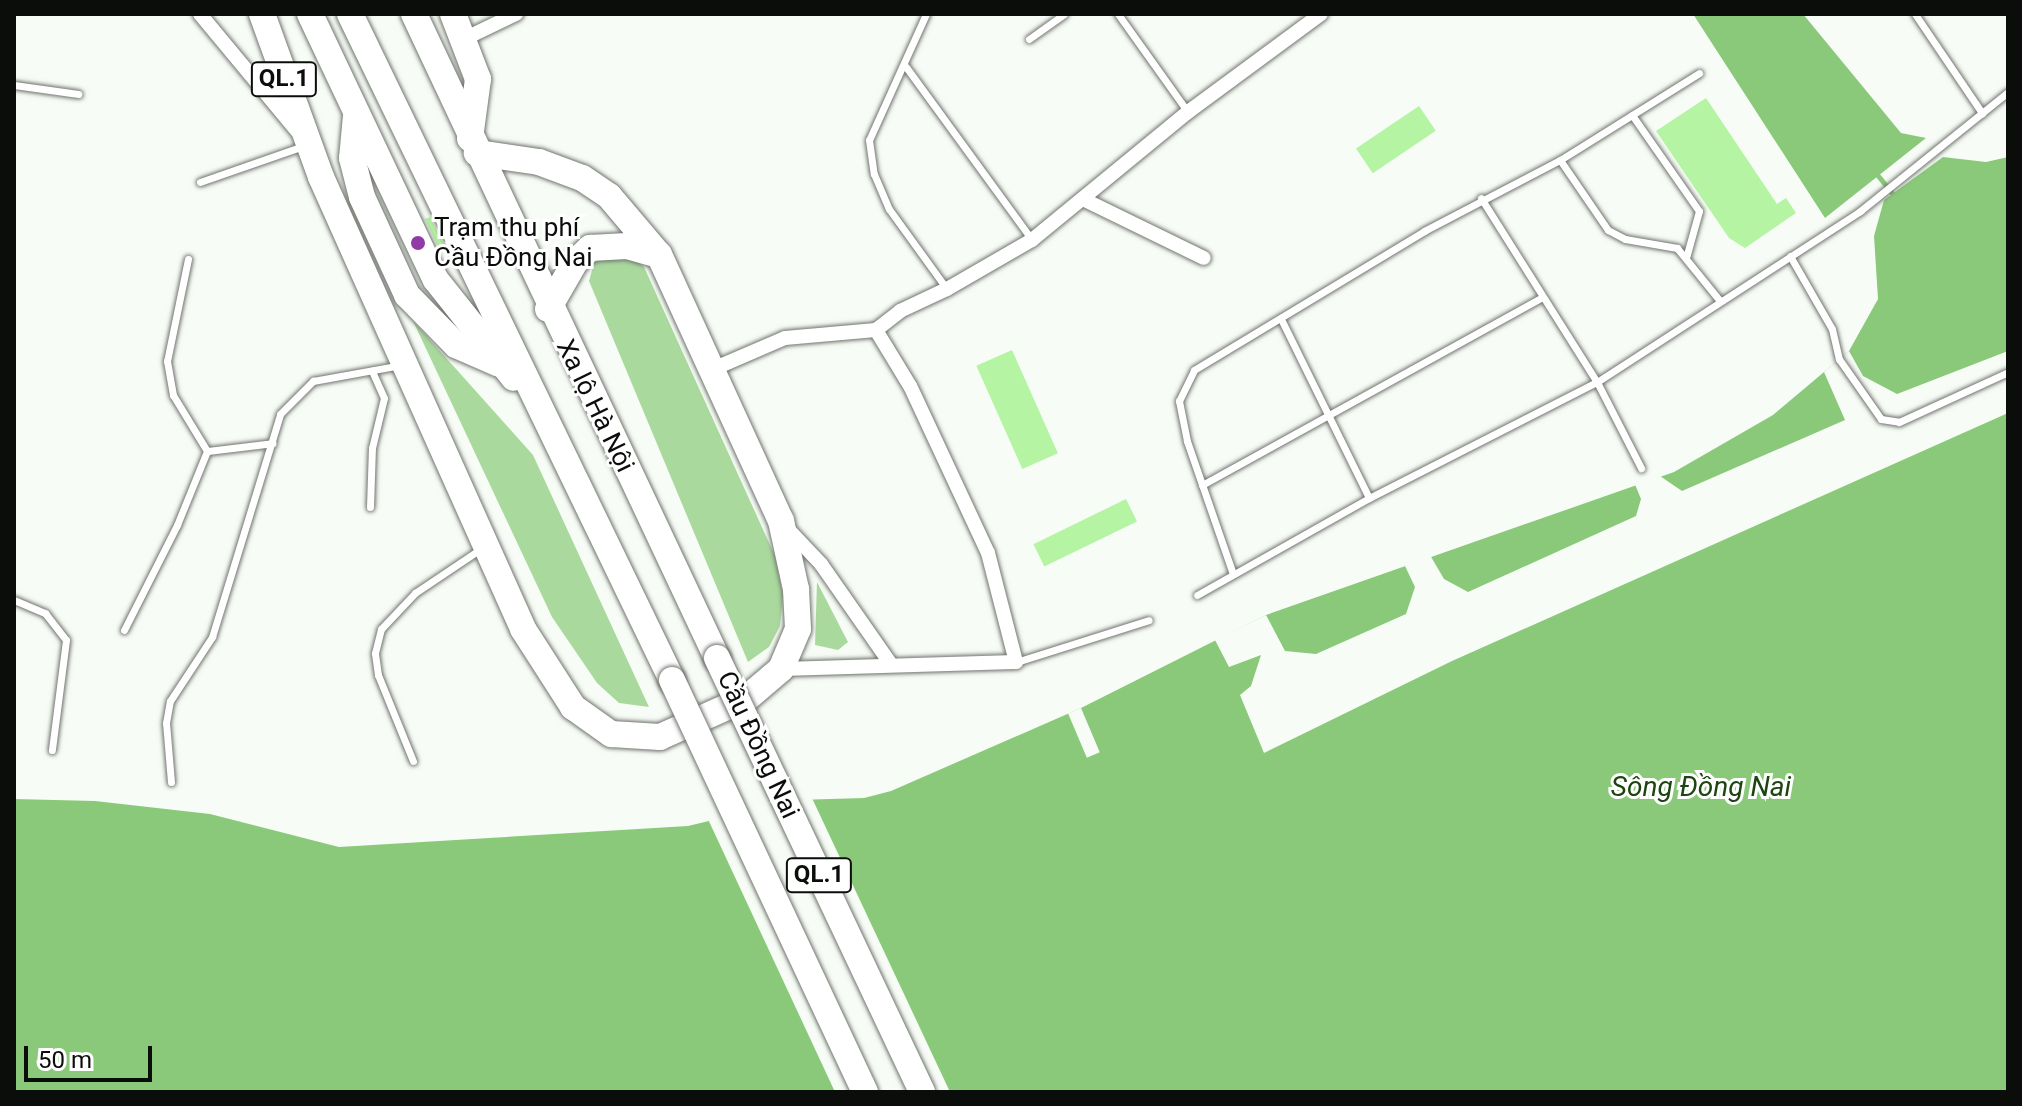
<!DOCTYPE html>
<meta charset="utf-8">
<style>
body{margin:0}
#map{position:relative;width:2022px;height:1106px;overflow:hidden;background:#f7fdf6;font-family:Roboto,sans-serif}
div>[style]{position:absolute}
.green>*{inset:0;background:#aad99e}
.water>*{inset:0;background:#8ac97a}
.pier>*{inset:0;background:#f7fdf6;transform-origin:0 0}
.stream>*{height:5px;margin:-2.5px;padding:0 2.5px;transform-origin:2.5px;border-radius:2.5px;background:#8ac97a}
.building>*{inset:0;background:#b4f4a3;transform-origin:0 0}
.roads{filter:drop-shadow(0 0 2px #70746e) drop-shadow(0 0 2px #70746e)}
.lane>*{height:7px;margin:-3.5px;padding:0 3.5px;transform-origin:3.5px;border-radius:3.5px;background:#fff}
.street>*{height:14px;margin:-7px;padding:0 7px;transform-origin:7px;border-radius:7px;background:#fff}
.highway>*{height:26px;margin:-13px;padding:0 13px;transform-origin:13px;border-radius:13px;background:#fff}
.bridges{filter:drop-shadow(0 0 2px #70746e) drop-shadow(0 0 2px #70746e)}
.highway-bridge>*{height:26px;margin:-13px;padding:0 13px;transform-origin:13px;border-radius:13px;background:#fff}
.dots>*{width:22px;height:22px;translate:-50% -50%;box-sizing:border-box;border:4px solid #fff;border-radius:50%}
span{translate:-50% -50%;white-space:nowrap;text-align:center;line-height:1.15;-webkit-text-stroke:6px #fff;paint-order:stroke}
.shield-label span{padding:2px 6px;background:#fff;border:2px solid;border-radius:6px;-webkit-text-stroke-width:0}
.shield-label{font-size:24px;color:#0b0d0b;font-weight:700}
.poi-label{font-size:26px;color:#0b0d0b}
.left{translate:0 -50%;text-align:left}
.street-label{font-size:26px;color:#0b0d0b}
.water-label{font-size:28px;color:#1d4510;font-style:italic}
.frame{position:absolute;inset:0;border:16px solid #0b0d0b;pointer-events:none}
.scale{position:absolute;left:24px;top:1046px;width:128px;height:36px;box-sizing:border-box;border:4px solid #0b0d0b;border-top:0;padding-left:10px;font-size:24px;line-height:28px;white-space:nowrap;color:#0b0d0b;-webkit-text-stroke:6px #fff;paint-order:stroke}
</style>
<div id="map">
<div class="green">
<i style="clip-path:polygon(603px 257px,633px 257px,644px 267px,775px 556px,783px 595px,780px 626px,769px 647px,748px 662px,589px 281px,594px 263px)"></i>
<i style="clip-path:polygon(413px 321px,533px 455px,649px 707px,619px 703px,597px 683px,552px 617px)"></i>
<i style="clip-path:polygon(817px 582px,848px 642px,838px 650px,815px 645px)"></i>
</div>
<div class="water">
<i style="clip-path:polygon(1693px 14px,1803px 14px,1901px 133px,1926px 138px,1825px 218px)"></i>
<i style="clip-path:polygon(1943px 157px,1986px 162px,2008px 157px,2008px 1092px,14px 1092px,14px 799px,95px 801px,210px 814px,339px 847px,688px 826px,796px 800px,864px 798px,891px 791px,1081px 708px,1266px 615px,1674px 472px,1773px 415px,1849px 351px,1878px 299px,1874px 236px,1884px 200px)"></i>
</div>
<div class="pier">
<i style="clip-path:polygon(1849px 351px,1863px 376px,1897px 394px,2008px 351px,2008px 413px,1452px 661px,1264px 753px,1240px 695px,1251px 686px,1261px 655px,1229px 667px,1215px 640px,1266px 615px,1285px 651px,1316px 654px,1406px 614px,1415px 587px,1405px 566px,1430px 555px,1444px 579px,1468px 592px,1636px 516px,1641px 499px,1634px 482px,1657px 474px,1682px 491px,1845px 420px,1824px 372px)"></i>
<i style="left:1081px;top:708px;width:48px;height:14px;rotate:67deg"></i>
<i style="clip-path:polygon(795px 796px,811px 796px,950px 1092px,835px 1092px,707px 817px)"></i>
</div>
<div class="stream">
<i style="left:1875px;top:172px;width:35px;rotate:51deg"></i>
</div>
<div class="building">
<i style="clip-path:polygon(1706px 98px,1777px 204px,1786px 198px,1796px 213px,1745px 248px,1729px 238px,1656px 131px)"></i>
<i style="left:1419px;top:106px;width:30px;height:76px;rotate:56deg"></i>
<i style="clip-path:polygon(430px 217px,447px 251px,441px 253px,425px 219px)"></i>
<i style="left:1012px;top:350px;width:113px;height:39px;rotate:66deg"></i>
<i style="left:1126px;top:499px;width:25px;height:103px;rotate:64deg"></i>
</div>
<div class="roads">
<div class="lane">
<i style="left:926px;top:14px;width:138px;rotate:114.3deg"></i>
<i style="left:869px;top:140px;width:34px;rotate:82deg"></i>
<i style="left:874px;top:174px;width:38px;rotate:67deg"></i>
<i style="left:889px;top:209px;width:99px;rotate:54.1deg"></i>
<i style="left:1118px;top:14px;width:120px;rotate:54.5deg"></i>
<i style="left:1915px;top:14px;width:120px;rotate:55.9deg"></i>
<i style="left:1029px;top:39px;width:43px;rotate:-35.5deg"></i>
<i style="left:906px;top:67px;width:214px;rotate:53.9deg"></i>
<i style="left:14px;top:85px;width:65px;rotate:8deg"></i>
<i style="left:1632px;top:115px;width:117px;rotate:55.1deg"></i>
<i style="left:1699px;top:211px;width:49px;rotate:105.5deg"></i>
<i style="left:1560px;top:160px;width:85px;rotate:55.6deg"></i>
<i style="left:1608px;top:230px;width:19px;rotate:28deg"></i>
<i style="left:1625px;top:239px;width:53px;rotate:9.8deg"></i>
<i style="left:1677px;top:248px;width:68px;rotate:50.9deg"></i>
<i style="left:200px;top:182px;width:112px;rotate:-19.2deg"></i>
<i style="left:1481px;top:198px;width:218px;rotate:57.8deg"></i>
<i style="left:1597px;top:382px;width:97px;rotate:62.9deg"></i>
<i style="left:1790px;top:256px;width:84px;rotate:60.1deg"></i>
<i style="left:1832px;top:329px;width:31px;rotate:77deg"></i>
<i style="left:1839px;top:359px;width:73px;rotate:55deg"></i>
<i style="left:1881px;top:419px;width:18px;rotate:9deg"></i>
<i style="left:1899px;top:422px;width:120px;rotate:-24.6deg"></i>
<i style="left:188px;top:259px;width:104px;rotate:101.6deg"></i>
<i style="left:167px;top:361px;width:35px;rotate:80deg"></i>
<i style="left:173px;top:395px;width:66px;rotate:58.7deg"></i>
<i style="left:1282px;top:321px;width:197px;rotate:63.8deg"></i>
<i style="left:1202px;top:485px;width:389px;rotate:-28.9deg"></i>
<i style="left:370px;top:507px;width:59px;rotate:-88.1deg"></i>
<i style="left:372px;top:448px;width:51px;rotate:-76.5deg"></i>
<i style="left:384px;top:398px;width:30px;rotate:-114deg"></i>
<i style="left:1233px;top:574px;width:141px;rotate:-109.1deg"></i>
<i style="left:1187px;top:441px;width:41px;rotate:-101.3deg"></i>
<i style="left:1179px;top:401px;width:34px;rotate:-64deg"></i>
<i style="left:1194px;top:370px;width:269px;rotate:-31.1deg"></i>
<i style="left:1424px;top:231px;width:153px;rotate:-27.6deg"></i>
<i style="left:1560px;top:160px;width:164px;rotate:-32deg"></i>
<i style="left:1197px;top:595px;width:197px;rotate:-29.4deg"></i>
<i style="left:1369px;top:498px;width:256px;rotate:-27deg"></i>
<i style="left:1597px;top:382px;width:314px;rotate:-33deg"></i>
<i style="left:1860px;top:211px;width:190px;rotate:-38.8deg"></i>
<i style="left:14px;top:600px;width:34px;rotate:23deg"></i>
<i style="left:45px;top:613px;width:34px;rotate:52deg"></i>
<i style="left:66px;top:640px;width:111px;rotate:97.3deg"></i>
<i style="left:124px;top:630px;width:118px;rotate:-63.2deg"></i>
<i style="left:177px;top:525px;width:80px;rotate:-67.9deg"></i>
<i style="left:207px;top:451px;width:66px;rotate:-6.9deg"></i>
<i style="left:1016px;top:662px;width:139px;rotate:-17.5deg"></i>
<i style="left:413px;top:761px;width:93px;rotate:-112.1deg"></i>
<i style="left:378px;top:675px;width:22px;rotate:-98deg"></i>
<i style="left:375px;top:653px;width:25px;rotate:-76deg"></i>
<i style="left:381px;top:629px;width:50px;rotate:-46.6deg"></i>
<i style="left:415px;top:593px;width:81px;rotate:-33.9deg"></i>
<i style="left:171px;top:782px;width:59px;rotate:-94.8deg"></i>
<i style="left:166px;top:723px;width:22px;rotate:-80deg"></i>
<i style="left:170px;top:701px;width:77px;rotate:-56.7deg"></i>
<i style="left:212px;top:637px;width:233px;rotate:-73deg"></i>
<i style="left:280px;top:414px;width:47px;rotate:-45deg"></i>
<i style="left:313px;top:381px;width:89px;rotate:-10.3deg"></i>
</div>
<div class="street">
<i style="left:200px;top:14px;width:152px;rotate:50.3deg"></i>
<i style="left:464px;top:39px;width:58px;rotate:-25.7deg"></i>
<i style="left:1085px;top:200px;width:132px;rotate:26deg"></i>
<i style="left:713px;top:369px;width:78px;rotate:-23.3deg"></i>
<i style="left:785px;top:338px;width:91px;rotate:-5deg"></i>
<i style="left:876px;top:330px;width:31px;rotate:-38deg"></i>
<i style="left:900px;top:311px;width:52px;rotate:-25.1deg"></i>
<i style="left:947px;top:289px;width:98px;rotate:-30deg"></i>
<i style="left:1032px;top:240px;width:202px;rotate:-39.4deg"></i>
<i style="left:1188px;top:112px;width:165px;rotate:-36.4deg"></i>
<i style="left:786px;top:527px;width:51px;rotate:46.6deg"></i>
<i style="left:821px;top:564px;width:121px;rotate:55.1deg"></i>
<i style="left:781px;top:669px;width:235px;rotate:-1.7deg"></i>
<i style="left:1016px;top:662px;width:113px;rotate:-104.4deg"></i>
<i style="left:988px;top:553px;width:184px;rotate:-115deg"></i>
<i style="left:910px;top:386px;width:66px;rotate:-121.3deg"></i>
</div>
<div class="highway">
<i style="left:262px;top:14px;width:173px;rotate:70.1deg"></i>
<i style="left:321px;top:177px;width:495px;rotate:65.9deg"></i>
<i style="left:523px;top:629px;width:93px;rotate:57.3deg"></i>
<i style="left:573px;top:707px;width:47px;rotate:35.4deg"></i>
<i style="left:611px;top:734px;width:49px;rotate:3.5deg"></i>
<i style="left:660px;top:737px;width:95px;rotate:-24.1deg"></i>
<i style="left:747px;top:698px;width:45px;rotate:-40.5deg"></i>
<i style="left:781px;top:669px;width:43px;rotate:-67deg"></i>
<i style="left:798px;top:629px;width:40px;rotate:-92.9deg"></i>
<i style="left:796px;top:589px;width:70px;rotate:-102.4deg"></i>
<i style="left:781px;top:521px;width:293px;rotate:-114.6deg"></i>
<i style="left:659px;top:255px;width:77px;rotate:-130.3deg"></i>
<i style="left:609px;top:196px;width:32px;rotate:-146deg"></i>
<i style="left:582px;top:178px;width:46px;rotate:-159.6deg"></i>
<i style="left:539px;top:162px;width:63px;rotate:-171.7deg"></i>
<i style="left:310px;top:14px;width:294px;rotate:64.7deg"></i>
<i style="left:436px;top:280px;width:125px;rotate:51.5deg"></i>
<i style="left:350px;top:14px;width:740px;rotate:64.2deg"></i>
<i style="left:414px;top:14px;width:712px;rotate:64.8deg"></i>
<i style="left:453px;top:14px;width:70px;rotate:69deg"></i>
<i style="left:478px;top:79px;width:60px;rotate:97.7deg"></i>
<i style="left:356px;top:116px;width:42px;rotate:95.4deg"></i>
<i style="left:352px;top:158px;width:40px;rotate:75.6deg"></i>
<i style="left:362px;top:197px;width:108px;rotate:65.3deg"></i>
<i style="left:407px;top:295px;width:70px;rotate:45.6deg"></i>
<i style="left:456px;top:345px;width:47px;rotate:23.8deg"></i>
<i style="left:548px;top:309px;width:54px;rotate:-60.1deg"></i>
<i style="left:575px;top:262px;width:21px;rotate:-43deg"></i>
<i style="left:590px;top:248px;width:37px;rotate:-3deg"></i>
<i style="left:627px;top:246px;width:33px;rotate:16deg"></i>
</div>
</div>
<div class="bridges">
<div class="highway-bridge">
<i style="left:717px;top:658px;width:480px;rotate:64.7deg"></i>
<i style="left:672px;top:680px;width:455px;rotate:64.9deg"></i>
</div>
</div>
<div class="dots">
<i style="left:418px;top:243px;background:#923aa7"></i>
</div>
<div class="shield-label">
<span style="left:284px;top:79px">QL.1</span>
<span style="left:819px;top:875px">QL.1</span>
</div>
<div class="poi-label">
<span class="left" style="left:434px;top:243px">Trạm thu phí<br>Cầu Đồng Nai</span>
</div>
<div class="street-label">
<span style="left:595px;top:406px;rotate:64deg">Xa lộ Hà Nội</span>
<span style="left:758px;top:745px;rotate:65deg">Cầu Đồng Nai</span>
</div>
<div class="water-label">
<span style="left:1701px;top:787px">Sông Đồng Nai</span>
</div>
<div class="frame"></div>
<div class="scale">50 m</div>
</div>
